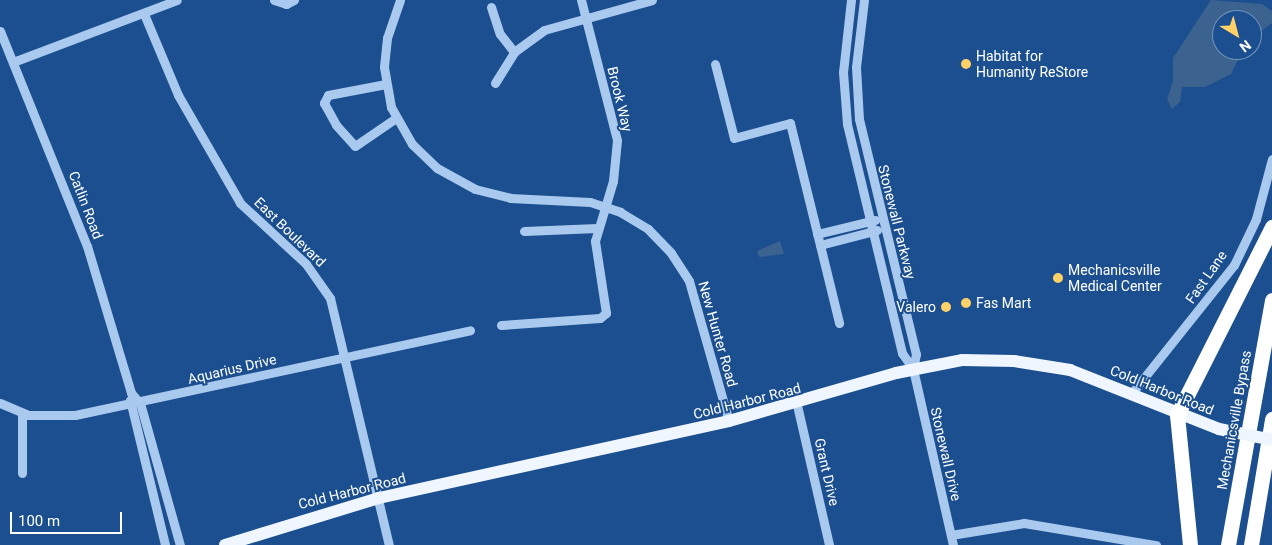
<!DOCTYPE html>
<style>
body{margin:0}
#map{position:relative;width:1272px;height:545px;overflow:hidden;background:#1b4f8f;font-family:Roboto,sans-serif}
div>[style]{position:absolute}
.water>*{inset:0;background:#3c6290}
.minor>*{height:9px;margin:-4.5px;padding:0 4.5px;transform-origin:4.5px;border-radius:4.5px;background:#a9c9ee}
.major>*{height:12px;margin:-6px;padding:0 6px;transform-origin:6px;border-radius:6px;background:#f0f6ff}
.highway>*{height:15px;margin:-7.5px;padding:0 7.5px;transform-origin:7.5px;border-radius:7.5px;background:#fff}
.major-bridge>*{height:12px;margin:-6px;padding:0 6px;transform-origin:6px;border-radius:6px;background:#f0f6ff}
.dots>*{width:14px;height:14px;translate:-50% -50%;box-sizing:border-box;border:2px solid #1b4f8f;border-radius:50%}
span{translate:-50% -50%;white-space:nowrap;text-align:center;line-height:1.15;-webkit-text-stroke:4px #1b4f8f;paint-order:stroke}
.poi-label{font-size:14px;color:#fff}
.left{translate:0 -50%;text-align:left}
.right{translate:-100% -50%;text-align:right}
.street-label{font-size:14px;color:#fff}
.north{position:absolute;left:1212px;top:10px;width:50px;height:50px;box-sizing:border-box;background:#1b4f8f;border:1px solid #7695bc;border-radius:50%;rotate:143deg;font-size:14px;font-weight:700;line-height:20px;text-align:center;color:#fff}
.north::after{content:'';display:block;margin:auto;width:18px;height:22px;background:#ffd166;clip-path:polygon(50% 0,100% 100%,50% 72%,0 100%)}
.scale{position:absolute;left:10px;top:512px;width:112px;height:22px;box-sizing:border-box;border:2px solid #fff;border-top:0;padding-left:6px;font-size:15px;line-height:18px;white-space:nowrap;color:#fff;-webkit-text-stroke:4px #1b4f8f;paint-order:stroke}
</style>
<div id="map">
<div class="water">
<i style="clip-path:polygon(1211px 0,1262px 4px,1272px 11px,1272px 23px,1252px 38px,1252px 20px,1222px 20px,1222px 50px,1243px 50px,1231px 74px,1205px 87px,1182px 87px,1180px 102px,1172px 109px,1167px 99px,1173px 81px,1173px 58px)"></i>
<i style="clip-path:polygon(780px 241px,784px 254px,759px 257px,757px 251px)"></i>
</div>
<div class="minor">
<i style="left:274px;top:0;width:13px;rotate:18deg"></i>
<i style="left:286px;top:4px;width:9px;rotate:-27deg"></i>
<i style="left:400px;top:0;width:40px;rotate:108.9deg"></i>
<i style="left:387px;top:38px;width:29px;rotate:96deg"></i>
<i style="left:384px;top:67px;width:41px;rotate:80.1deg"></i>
<i style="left:391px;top:107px;width:43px;rotate:60.4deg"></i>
<i style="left:412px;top:144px;width:35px;rotate:44deg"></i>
<i style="left:437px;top:168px;width:43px;rotate:28.9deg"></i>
<i style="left:475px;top:189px;width:36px;rotate:14deg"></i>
<i style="left:510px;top:198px;width:80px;rotate:2.9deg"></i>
<i style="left:590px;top:202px;width:32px;rotate:18deg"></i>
<i style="left:620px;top:212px;width:33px;rotate:31deg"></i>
<i style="left:648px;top:229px;width:33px;rotate:46deg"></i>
<i style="left:671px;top:253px;width:33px;rotate:57deg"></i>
<i style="left:689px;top:281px;width:146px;rotate:74.1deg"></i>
<i style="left:851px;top:0;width:72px;rotate:96.3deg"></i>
<i style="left:843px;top:72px;width:52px;rotate:85.6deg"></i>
<i style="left:847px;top:124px;width:236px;rotate:76.5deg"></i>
<i style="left:902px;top:353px;width:19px;rotate:55deg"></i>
<i style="left:913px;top:369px;width:180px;rotate:77.2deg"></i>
<i style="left:864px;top:0;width:67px;rotate:96.8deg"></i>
<i style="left:856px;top:67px;width:52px;rotate:86.7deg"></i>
<i style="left:859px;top:119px;width:242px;rotate:76.4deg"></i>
<i style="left:916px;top:354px;width:15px;rotate:101deg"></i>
<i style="left:491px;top:7px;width:28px;rotate:72deg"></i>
<i style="left:500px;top:34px;width:23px;rotate:52deg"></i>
<i style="left:144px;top:14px;width:88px;rotate:67.2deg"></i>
<i style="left:178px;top:95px;width:125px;rotate:60.1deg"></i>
<i style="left:240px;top:203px;width:90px;rotate:42.7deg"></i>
<i style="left:306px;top:264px;width:42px;rotate:54.8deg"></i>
<i style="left:330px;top:298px;width:254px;rotate:76.6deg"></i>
<i style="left:0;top:31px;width:232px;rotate:68deg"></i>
<i style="left:87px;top:246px;width:153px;rotate:73.3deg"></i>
<i style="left:131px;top:393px;width:13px;rotate:48deg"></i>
<i style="left:140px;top:403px;width:148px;rotate:74.3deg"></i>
<i style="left:13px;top:62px;width:175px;rotate:-20.7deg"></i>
<i style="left:715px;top:64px;width:76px;rotate:75.6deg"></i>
<i style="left:734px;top:138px;width:58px;rotate:-15deg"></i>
<i style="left:790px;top:123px;width:206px;rotate:76.2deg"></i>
<i style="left:495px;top:83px;width:36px;rotate:-58deg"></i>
<i style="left:514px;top:52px;width:37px;rotate:-36deg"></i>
<i style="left:544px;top:30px;width:112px;rotate:-15.5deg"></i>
<i style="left:386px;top:84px;width:59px;rotate:169.3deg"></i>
<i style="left:328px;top:95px;width:9px;rotate:117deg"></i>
<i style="left:324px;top:103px;width:25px;rotate:61deg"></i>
<i style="left:336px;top:125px;width:28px;rotate:48deg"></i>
<i style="left:355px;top:146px;width:50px;rotate:-34.3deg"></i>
<i style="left:524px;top:231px;width:73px;rotate:-2.4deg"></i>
<i style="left:817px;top:234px;width:60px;rotate:-13.6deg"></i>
<i style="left:820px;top:245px;width:59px;rotate:-14.7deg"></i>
<i style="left:501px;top:325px;width:99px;rotate:-4deg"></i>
<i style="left:600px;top:318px;width:8px;rotate:-40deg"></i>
<i style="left:606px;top:313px;width:73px;rotate:-98.7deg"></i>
<i style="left:595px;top:241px;width:63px;rotate:-73.3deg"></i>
<i style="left:613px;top:181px;width:41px;rotate:-84.4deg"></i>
<i style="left:617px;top:140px;width:145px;rotate:-104.4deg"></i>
<i style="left:1131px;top:394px;width:165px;rotate:-51.4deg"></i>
<i style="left:1234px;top:265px;width:51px;rotate:-64.4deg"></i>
<i style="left:1256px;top:219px;width:62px;rotate:-75.1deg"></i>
<i style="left:130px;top:400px;width:149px;rotate:76.4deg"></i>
<i style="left:0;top:403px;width:30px;rotate:23deg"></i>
<i style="left:28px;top:415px;width:47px"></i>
<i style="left:75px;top:415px;width:404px;rotate:-12.1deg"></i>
<i style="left:797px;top:405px;width:144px;rotate:77.1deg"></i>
<i style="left:22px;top:413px;width:60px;rotate:90deg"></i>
<i style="left:951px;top:535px;width:74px;rotate:-9.3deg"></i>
<i style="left:1024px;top:523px;width:134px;rotate:9.5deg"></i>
</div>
<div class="major">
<i style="left:225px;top:545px;width:161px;rotate:-17deg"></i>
<i style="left:379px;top:498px;width:358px;rotate:-12.4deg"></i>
<i style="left:729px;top:421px;width:174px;rotate:-16deg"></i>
<i style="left:896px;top:373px;width:67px;rotate:-11.1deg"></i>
<i style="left:962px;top:360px;width:52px;rotate:1.1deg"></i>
<i style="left:1014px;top:361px;width:57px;rotate:9.1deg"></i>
<i style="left:1070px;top:370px;width:160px;rotate:21.6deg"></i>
</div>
<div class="highway">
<i style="left:1190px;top:545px;width:131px;rotate:-95.7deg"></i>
<i style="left:1177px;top:415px;width:211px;rotate:-63.2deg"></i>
<i style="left:1228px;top:545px;width:249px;rotate:-79.8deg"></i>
<i style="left:1251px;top:545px;width:128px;rotate:-80.5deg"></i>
</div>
<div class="major-bridge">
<i style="left:1219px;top:429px;width:54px;rotate:11.7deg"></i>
</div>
<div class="dots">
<i style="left:966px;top:64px;background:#ffd166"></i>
<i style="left:1058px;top:278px;background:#ffd166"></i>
<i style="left:966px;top:303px;background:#ffd166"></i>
<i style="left:946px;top:307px;background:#ffd166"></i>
</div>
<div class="poi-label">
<span class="left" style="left:976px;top:64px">Habitat for<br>Humanity ReStore</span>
<span class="left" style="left:1068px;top:278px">Mechanicsville<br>Medical Center</span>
<span class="left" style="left:976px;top:303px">Fas Mart</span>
<span class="right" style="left:936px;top:307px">Valero</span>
</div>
<div class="street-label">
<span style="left:620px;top:99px;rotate:76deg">Brook Way</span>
<span style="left:86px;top:205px;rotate:69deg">Catlin Road</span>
<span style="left:897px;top:222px;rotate:76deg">Stonewall Parkway</span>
<span style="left:290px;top:232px;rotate:44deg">East Boulevard</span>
<span style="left:1206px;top:277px;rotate:-55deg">Fast Lane</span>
<span style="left:718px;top:334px;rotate:74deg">New Hunter Road</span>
<span style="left:232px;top:369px;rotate:-13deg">Aquarius Drive</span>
<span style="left:1162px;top:390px;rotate:22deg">Cold Harbor Road</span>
<span style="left:747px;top:401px;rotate:-14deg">Cold Harbor Road</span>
<span style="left:1234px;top:420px;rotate:-80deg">Mechanicsville Bypass</span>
<span style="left:946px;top:454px;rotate:77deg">Stonewall Drive</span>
<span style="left:827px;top:472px;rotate:77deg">Grant Drive</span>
<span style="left:352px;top:491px;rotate:-14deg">Cold Harbor Road</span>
</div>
<div class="north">N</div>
<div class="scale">100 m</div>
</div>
